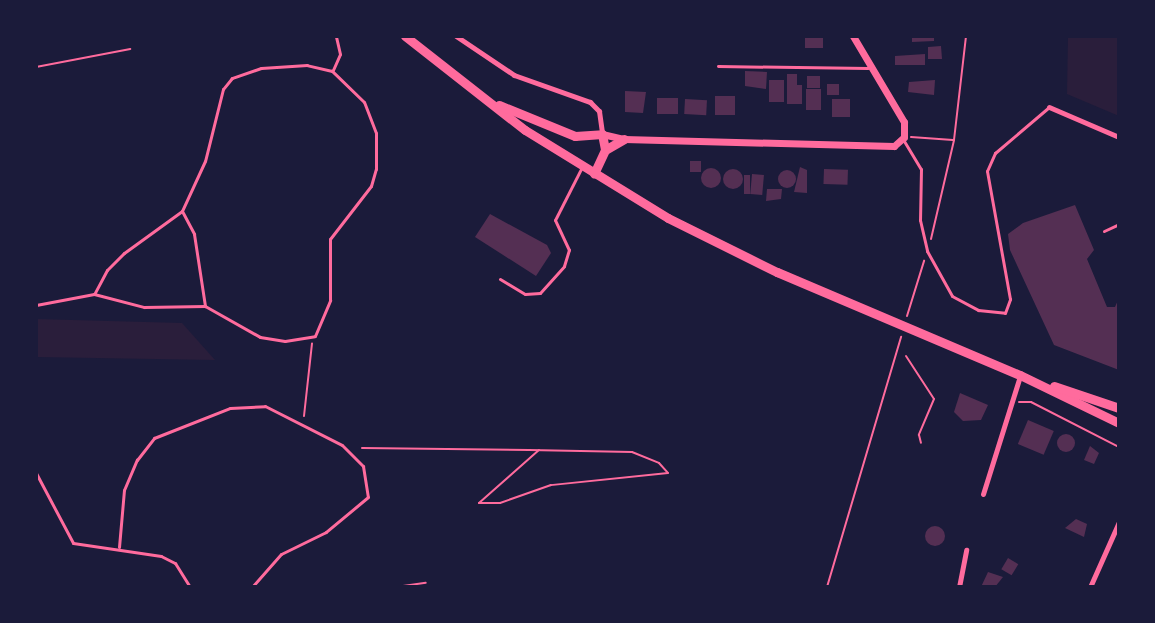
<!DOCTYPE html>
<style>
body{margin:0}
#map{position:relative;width:1155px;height:623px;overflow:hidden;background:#1b1b3a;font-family:"PT Sans",sans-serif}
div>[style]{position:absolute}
.green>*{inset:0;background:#2a1e3b}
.building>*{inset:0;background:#542f53;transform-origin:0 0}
.round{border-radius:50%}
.path>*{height:2px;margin:-1px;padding:0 1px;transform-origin:1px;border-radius:1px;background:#ff6b9d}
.service>*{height:3px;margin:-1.5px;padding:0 1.5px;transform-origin:1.5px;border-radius:1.5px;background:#ff6b9d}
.minor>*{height:5px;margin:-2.5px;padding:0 2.5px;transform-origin:2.5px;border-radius:2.5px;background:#ff6b9d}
.tertiary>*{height:7px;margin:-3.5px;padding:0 3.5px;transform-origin:3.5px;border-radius:3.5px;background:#ff6b9d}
.trunk>*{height:9px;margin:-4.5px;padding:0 4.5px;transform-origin:4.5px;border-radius:4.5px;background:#ff6b9d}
span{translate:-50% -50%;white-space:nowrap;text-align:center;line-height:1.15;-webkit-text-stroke:6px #1b1b3a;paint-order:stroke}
.frame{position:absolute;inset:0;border:38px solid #1b1b3a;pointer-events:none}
</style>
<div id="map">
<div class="green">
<i style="clip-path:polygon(1068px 36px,1119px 36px,1119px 116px,1067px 94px)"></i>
<i style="clip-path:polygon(36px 319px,182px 323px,215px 360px,36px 357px)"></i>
</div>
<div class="building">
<i style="left:805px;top:36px;width:18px;height:12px"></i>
<i style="clip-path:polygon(912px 36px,934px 36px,934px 41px,912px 42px)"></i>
<i style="clip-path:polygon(941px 46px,942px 59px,928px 59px,928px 47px)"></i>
<i style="clip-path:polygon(925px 54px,925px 65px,895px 65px,895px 56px)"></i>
<i style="clip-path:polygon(745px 71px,767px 72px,766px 89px,745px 86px)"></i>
<i style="clip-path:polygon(787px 74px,797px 74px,797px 85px,802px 85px,802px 104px,787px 104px)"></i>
<i style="left:807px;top:76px;width:13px;height:12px"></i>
<i style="left:769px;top:80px;width:15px;height:22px"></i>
<i style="clip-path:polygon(935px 80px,934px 95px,908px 92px,909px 82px)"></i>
<i style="left:827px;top:84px;width:12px;height:11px"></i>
<i style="left:806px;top:89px;width:15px;height:21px"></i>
<i style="clip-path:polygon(625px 91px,646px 92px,643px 113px,625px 112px)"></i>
<i style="left:715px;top:96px;width:20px;height:19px"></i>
<i style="left:657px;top:98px;width:21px;height:16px"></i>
<i style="left:685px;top:99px;width:22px;height:15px;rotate:3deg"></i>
<i style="left:832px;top:99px;width:18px;height:18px"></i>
<i style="left:690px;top:161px;width:11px;height:11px"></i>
<i style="clip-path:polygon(800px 167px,807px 170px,807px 193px,794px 192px)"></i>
<i class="round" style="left:701px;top:168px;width:20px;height:20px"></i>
<i style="left:824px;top:169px;width:24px;height:15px;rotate:2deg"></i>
<i class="round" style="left:723px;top:169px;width:20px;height:20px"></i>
<i class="round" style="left:778px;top:170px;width:18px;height:18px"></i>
<i style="left:752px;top:174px;width:12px;height:20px;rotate:5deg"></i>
<i style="left:744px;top:175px;width:6px;height:19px"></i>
<i style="clip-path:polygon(767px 189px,782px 189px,781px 199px,766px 201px)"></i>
<i style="clip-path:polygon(1075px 205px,1094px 250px,1087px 259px,1107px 307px,1115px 307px,1119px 298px,1119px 370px,1054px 345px,1010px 250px,1008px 234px,1023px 223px)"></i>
<i style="clip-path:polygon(490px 214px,547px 245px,551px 253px,536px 276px,475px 237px)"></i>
<i style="clip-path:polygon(960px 393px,988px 405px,981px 420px,963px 421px,954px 412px)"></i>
<i style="left:1028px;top:420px;width:28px;height:26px;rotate:23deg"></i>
<i class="round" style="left:1057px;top:434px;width:18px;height:18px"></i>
<i style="clip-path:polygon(1090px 446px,1099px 453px,1094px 464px,1084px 460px)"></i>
<i style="clip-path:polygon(1076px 519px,1087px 524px,1084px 537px,1065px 528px)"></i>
<i class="round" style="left:925px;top:526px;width:20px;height:20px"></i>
<i style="left:1008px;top:558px;width:12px;height:13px;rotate:31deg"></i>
<i style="clip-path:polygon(988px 572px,1003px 577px,995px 587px,981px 587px)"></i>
</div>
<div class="path">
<i style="left:36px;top:67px;width:96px;rotate:-10.8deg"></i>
<i style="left:911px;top:137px;width:42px;rotate:4.1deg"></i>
<i style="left:931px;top:239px;width:102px;rotate:-76.9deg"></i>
<i style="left:954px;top:140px;width:105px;rotate:-83.4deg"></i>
<i style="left:907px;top:316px;width:58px;rotate:-72.8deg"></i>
<i style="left:906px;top:356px;width:51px;rotate:56.9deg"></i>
<i style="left:934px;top:399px;width:39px;rotate:113deg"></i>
<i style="left:919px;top:435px;width:8px;rotate:76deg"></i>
<i style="left:1019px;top:402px;width:12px"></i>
<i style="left:1031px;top:402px;width:99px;rotate:27.1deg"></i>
<i style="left:304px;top:416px;width:73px;rotate:-83.7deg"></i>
<i style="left:362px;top:448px;width:167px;rotate:0.7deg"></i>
<i style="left:529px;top:450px;width:103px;rotate:1.1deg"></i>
<i style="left:632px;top:452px;width:29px;rotate:22deg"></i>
<i style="left:659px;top:463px;width:13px;rotate:48deg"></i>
<i style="left:668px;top:473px;width:118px;rotate:174.1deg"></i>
<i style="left:551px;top:485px;width:54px;rotate:160.6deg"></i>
<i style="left:500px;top:503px;width:21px;rotate:180deg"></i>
<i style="left:479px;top:503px;width:80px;rotate:-41.5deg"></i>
<i style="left:396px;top:587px;width:30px;rotate:-8deg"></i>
<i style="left:827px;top:587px;width:261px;rotate:-73.5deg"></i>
</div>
<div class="service">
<i style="left:718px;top:66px;width:150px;rotate:0.8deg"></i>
<i style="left:333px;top:70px;width:17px;rotate:-66deg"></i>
<i style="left:340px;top:54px;width:18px;rotate:-103deg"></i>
<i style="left:904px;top:141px;width:33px;rotate:59deg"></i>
<i style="left:921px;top:169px;width:51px;rotate:91.1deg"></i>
<i style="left:920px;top:220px;width:32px;rotate:77deg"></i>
<i style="left:927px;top:251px;width:51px;rotate:60.9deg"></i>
<i style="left:952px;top:296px;width:30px;rotate:28deg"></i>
<i style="left:978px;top:310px;width:27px;rotate:6deg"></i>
<i style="left:1005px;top:313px;width:15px;rotate:-70deg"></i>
<i style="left:1010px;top:299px;width:130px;rotate:-100.2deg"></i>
<i style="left:987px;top:171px;width:20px;rotate:-66deg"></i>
<i style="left:995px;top:153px;width:71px;rotate:-40.4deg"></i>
<i style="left:182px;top:211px;width:26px;rotate:62deg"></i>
<i style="left:194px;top:234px;width:73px;rotate:81.3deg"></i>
<i style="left:1104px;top:231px;width:17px;rotate:-25deg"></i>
<i style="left:500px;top:279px;width:29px;rotate:31deg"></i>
<i style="left:525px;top:294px;width:15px;rotate:-4deg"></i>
<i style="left:540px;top:293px;width:36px;rotate:-48deg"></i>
<i style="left:564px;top:266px;width:17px;rotate:-73deg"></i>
<i style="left:569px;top:250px;width:33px;rotate:-115deg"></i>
<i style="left:555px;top:220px;width:59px;rotate:-63deg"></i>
<i style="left:36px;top:305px;width:59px;rotate:-10.7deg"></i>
<i style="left:94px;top:294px;width:52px;rotate:14.6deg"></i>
<i style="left:144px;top:307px;width:61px;rotate:-0.9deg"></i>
<i style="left:205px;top:306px;width:63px;rotate:29.4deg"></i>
<i style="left:260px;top:337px;width:25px;rotate:9deg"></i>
<i style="left:285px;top:341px;width:30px;rotate:-9deg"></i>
<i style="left:315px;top:336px;width:39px;rotate:-67deg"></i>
<i style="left:330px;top:300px;width:61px;rotate:-90deg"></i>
<i style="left:330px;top:239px;width:67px;rotate:-52.3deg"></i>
<i style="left:371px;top:186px;width:18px;rotate:-74deg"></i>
<i style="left:376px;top:169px;width:36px;rotate:-90deg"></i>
<i style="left:376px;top:133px;width:33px;rotate:-111deg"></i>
<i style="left:364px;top:102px;width:45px;rotate:-135.9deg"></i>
<i style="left:332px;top:71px;width:26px;rotate:-167deg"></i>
<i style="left:307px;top:65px;width:46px;rotate:176.3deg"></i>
<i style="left:261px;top:68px;width:31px;rotate:161deg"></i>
<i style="left:232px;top:78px;width:14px;rotate:129deg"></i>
<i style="left:223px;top:89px;width:74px;rotate:104deg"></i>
<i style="left:205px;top:161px;width:55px;rotate:114.7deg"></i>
<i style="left:182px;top:211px;width:72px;rotate:144.1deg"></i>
<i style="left:124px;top:253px;width:24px;rotate:135deg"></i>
<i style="left:107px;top:270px;width:27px;rotate:118deg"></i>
<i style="left:36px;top:473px;width:79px;rotate:62.1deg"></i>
<i style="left:73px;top:543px;width:89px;rotate:8.4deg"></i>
<i style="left:161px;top:556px;width:16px;rotate:27deg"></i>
<i style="left:175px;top:563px;width:28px;rotate:58deg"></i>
<i style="left:119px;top:547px;width:57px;rotate:-85deg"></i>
<i style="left:124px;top:490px;width:33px;rotate:-67deg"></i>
<i style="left:137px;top:460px;width:28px;rotate:-52deg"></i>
<i style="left:154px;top:438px;width:82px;rotate:-21.5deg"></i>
<i style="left:230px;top:408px;width:35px;rotate:-3deg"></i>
<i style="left:265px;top:406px;width:86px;rotate:26.9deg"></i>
<i style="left:342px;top:445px;width:30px;rotate:45deg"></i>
<i style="left:363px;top:466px;width:31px;rotate:81deg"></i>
<i style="left:368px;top:497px;width:55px;rotate:140.2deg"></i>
<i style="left:326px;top:532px;width:50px;rotate:153.9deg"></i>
<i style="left:281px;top:554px;width:44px;rotate:131.3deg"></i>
</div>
<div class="minor">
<i style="left:456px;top:36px;width:70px;rotate:33.9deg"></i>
<i style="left:514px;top:75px;width:81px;rotate:19.6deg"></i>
<i style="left:590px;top:102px;width:13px;rotate:45deg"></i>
<i style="left:599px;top:111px;width:22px;rotate:82deg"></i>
<i style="left:1049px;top:107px;width:76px;rotate:23.2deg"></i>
<i style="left:983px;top:494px;width:124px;rotate:-72.6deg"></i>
<i style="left:959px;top:587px;width:38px;rotate:-79deg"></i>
<i style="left:1090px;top:587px;width:71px;rotate:-66deg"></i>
</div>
<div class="tertiary">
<i style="left:602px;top:134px;width:23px;rotate:13deg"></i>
<i style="left:624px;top:139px;width:270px;rotate:1.5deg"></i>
<i style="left:894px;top:146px;width:13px;rotate:-42deg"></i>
<i style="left:904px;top:137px;width:15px;rotate:-90deg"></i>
<i style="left:904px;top:122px;width:100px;rotate:-120.7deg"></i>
</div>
<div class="trunk">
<i style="left:405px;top:36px;width:152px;rotate:38.1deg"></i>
<i style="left:525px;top:130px;width:168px;rotate:31.6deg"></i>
<i style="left:668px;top:218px;width:122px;rotate:26.4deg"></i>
<i style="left:777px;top:272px;width:264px;rotate:23deg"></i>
<i style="left:1020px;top:375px;width:110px;rotate:25.9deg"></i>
<i style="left:499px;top:105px;width:82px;rotate:22.2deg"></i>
<i style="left:575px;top:136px;width:27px;rotate:-4deg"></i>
<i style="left:602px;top:134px;width:16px;rotate:79deg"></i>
<i style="left:605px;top:150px;width:26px;rotate:115deg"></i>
<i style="left:605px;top:150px;width:22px;rotate:-30deg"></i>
<i style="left:1054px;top:386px;width:69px;rotate:18.7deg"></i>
</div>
<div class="frame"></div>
</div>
